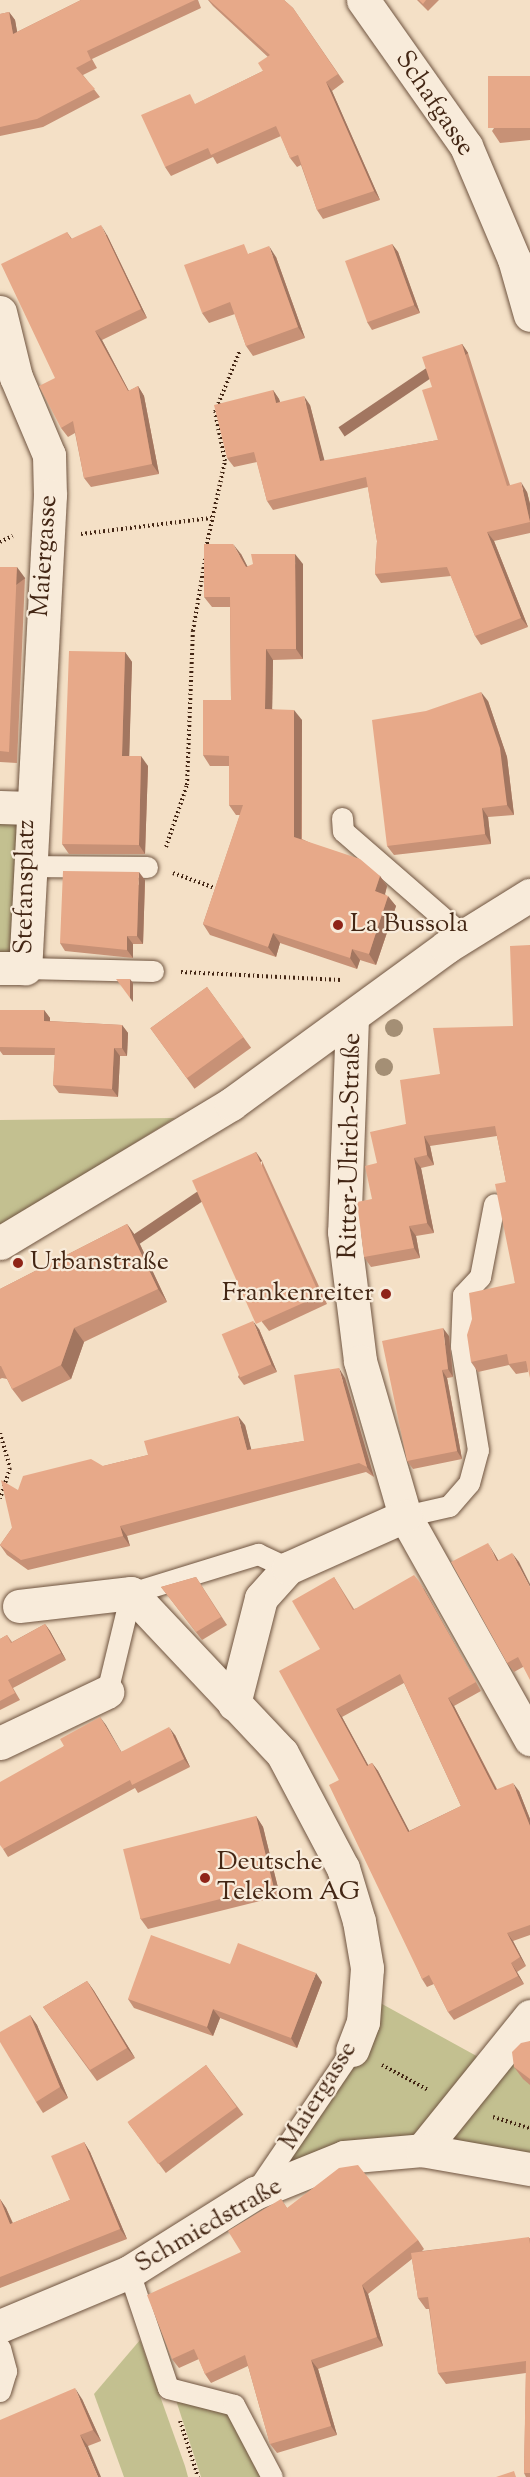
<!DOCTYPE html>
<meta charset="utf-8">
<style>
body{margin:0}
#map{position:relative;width:530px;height:2477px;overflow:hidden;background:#f4e0c6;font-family:"Sorts Mill Goudy",serif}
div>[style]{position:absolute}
.green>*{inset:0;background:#c3c090}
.path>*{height:4px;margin-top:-2px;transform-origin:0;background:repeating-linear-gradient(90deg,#432614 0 1.5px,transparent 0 4.5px)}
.roads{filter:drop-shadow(0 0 2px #6f5440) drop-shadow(0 0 2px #6f5440)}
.lane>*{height:21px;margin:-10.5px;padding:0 10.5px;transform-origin:10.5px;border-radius:10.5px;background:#f8ebda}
.street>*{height:33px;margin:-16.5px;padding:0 16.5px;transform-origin:16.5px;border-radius:16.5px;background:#f8ebda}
.secondary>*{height:33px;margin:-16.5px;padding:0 16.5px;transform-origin:16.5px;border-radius:16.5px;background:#f8ebda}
.trees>*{width:18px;height:18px;margin:-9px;border-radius:50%;background:#a48f75}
.wall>*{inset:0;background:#c79176;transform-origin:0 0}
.shaded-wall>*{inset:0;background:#a27660;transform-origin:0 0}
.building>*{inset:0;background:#e7a989;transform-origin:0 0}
.dots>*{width:16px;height:16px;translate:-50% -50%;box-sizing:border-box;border:3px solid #f8ebda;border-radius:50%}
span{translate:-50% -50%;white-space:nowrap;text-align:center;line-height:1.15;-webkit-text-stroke:4.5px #f8ebda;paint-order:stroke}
.street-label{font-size:26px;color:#432614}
.poi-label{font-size:26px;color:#432614}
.left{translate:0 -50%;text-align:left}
.right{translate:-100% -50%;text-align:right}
</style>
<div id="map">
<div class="green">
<i style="clip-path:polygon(0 814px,24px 815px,20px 963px,0 963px)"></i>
<i style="clip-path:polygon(175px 1118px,0 1227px,0 1120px)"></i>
<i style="clip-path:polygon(373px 1999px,482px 2059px,418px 2144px,281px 2173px,343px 2081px)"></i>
<i style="clip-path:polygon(530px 2031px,530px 2163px,433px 2145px)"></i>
<i style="clip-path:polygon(140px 2340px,185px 2466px,188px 2477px,124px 2477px,94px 2394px)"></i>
<i style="clip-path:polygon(173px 2391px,231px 2407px,264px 2477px,201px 2477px)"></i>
</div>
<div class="path">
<i style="left:81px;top:534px;width:131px;rotate:-7deg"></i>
<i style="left:0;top:542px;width:14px;rotate:-25deg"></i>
<i style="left:206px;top:548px;width:89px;rotate:-77.7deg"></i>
<i style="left:225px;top:461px;width:50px;rotate:-101.5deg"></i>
<i style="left:215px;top:412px;width:67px;rotate:-68deg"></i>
<i style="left:166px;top:847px;width:65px;rotate:-71.3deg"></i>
<i style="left:187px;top:785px;width:154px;rotate:-87.8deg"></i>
<i style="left:193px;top:631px;width:73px;rotate:-80.5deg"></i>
<i style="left:173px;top:873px;width:45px;rotate:19.7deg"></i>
<i style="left:181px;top:972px;width:160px;rotate:2.9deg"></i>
<i style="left:0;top:1433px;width:36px;rotate:74deg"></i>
<i style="left:10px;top:1468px;width:32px;rotate:108deg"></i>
<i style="left:382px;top:2065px;width:52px;rotate:28.5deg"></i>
<i style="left:493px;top:2117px;width:39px;rotate:17deg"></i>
<i style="left:180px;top:2421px;width:59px;rotate:72.2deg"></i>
</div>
<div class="roads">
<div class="lane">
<i style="left:342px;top:818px;width:13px;rotate:86deg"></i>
<i style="left:343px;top:831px;width:160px;rotate:41deg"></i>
<i style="left:29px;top:866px;width:118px;rotate:0.5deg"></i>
<i style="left:25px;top:968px;width:128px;rotate:1.3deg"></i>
<i style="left:405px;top:1516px;width:45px;rotate:-12.8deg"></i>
<i style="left:449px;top:1506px;width:30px;rotate:-49deg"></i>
<i style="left:469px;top:1483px;width:34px;rotate:-75deg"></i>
<i style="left:478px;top:1450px;width:105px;rotate:-99.3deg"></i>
<i style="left:461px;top:1346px;width:51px;rotate:-87.8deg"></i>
<i style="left:463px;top:1295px;width:25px;rotate:-47deg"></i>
<i style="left:480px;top:1277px;width:74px;rotate:-79.1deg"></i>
<i style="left:107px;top:1692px;width:102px;rotate:-76.4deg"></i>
<i style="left:131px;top:1593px;width:133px;rotate:-17.1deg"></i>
<i style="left:258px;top:1554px;width:33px;rotate:25deg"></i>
<i style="left:256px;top:2191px;width:171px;rotate:-55.8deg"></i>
<i style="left:129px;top:2272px;width:122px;rotate:71.4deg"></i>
<i style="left:168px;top:2388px;width:68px;rotate:14.4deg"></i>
<i style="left:234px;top:2405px;width:81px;rotate:62.2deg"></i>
<i style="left:0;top:2348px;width:24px;rotate:75deg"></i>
<i style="left:6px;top:2371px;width:21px;rotate:107deg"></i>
</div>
<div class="street">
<i style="left:363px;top:0;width:179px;rotate:54.8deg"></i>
<i style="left:466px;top:146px;width:123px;rotate:67deg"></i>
<i style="left:514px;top:259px;width:58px;rotate:74.1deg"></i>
<i style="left:0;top:312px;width:67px;rotate:76.2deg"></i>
<i style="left:16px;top:377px;width:85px;rotate:67.1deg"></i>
<i style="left:49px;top:455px;width:40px;rotate:88.6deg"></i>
<i style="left:50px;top:495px;width:474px;rotate:93deg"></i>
<i style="left:25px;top:968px;width:25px;rotate:180deg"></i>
<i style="left:0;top:807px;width:31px;rotate:2deg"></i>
<i style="left:352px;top:1018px;width:214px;rotate:92.1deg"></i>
<i style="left:344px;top:1232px;width:130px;rotate:82.9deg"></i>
<i style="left:360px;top:1361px;width:161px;rotate:73.8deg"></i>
<i style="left:405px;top:1516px;width:256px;rotate:60.7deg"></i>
<i style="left:19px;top:1606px;width:113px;rotate:-6.6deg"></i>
<i style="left:131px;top:1593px;width:220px;rotate:46.7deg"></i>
<i style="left:282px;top:1753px;width:130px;rotate:62.1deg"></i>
<i style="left:343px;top:1868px;width:55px;rotate:73.2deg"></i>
<i style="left:359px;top:1921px;width:48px;rotate:80.3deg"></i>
<i style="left:367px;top:1968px;width:54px;rotate:94.2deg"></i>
<i style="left:363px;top:2022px;width:30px;rotate:111deg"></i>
<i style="left:234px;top:1704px;width:109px;rotate:-75.7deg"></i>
<i style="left:261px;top:1598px;width:40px;rotate:-48deg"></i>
<i style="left:288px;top:1568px;width:128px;rotate:-24deg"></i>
<i style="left:0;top:1743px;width:119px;rotate:-25.5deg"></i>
<i style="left:422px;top:2150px;width:172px;rotate:-51.1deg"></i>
<i style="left:0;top:2326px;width:140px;rotate:-22.7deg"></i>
<i style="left:129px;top:2272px;width:149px;rotate:-32.1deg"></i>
<i style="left:255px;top:2193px;width:96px;rotate:-22deg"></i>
<i style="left:344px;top:2157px;width:78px;rotate:-5.1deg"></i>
<i style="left:422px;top:2150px;width:110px;rotate:10deg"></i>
</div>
<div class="secondary">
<i style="left:0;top:1243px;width:270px;rotate:-31deg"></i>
<i style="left:231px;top:1104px;width:266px;rotate:-36.1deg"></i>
<i style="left:446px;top:947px;width:99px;rotate:-31.8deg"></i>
</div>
</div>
<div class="trees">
<i style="left:394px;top:1028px"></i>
<i style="left:384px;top:1067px"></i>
</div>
<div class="wall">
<i style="clip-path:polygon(81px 0,198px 0,201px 8px,92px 59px,97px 68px,83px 75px,100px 97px,43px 127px,0 136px,0 14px,9px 12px,15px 20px,17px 32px)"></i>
<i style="clip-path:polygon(208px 0,284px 0,293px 8px,344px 82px,332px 91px,380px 200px,323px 219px,317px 210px,301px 165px,297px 167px,290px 158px,281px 136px,217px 164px,213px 157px,171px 176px,165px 167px,196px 104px,263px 71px,268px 57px,213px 6px)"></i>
<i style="clip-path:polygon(417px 0,439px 0,428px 11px)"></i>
<i style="clip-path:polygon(530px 76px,530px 140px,500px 143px,492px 131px)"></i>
<i style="clip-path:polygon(67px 232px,72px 239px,107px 235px,147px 318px,102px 340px,129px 391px,138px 386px,144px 396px,159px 474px,91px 487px,84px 478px,75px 433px,68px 437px,61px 428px,55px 378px)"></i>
<i style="clip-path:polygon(392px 244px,398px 252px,420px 313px,372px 330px,367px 322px)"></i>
<i style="clip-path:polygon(250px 253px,276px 257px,305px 338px,253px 356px,246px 346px,235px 314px,209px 323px,202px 313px)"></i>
<i style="clip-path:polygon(462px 344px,468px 353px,510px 485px,527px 492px,530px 504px,530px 533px,494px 541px,528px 627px,481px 645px,475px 636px,451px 576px,381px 583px,375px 574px,377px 541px,368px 487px,273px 510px,267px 501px,257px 462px,234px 467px,227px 458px,273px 390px,279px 399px,280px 402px,310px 405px,324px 461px,438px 440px,432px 387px)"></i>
<i style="clip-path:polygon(241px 554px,247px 566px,303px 564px,303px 659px,273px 660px,272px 709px,302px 720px,302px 839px,380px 876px,387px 886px,385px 894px,396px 906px,376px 965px,360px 960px,357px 969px,280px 943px,276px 957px,210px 935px,203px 924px,240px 815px,236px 815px,229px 805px,229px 766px,210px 766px,203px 755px,231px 700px,230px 607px,212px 607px,204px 597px)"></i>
<i style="clip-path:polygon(0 567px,25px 578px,17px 763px,0 762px)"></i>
<i style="clip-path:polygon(125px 652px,132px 662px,129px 756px,148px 766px,145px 854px,69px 854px,62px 844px)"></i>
<i style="clip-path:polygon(488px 701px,507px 757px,514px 815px,488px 817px,491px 844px,394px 855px,387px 846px)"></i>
<i style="clip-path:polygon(145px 880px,143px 944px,133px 944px,133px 958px,65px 951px,60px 943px)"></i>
<i style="left:207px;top:987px;width:75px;height:70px;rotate:54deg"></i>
<i style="clip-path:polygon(0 1010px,44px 1010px,50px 1018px,50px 1021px,122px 1025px,128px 1033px,127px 1056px,120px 1056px,118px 1097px,59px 1093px,53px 1085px,55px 1055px,3px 1055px,0 1051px)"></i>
<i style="clip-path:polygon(513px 1026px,528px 1372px,516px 1374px,509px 1365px,478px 1372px,471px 1362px,515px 1283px,506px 1182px,497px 1136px,430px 1146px,434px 1165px,421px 1168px,434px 1233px,416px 1236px,420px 1258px,371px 1267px,364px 1257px,377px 1163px,406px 1124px,440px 1074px)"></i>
<i style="clip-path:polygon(262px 1161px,327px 1304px,269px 1331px,262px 1322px)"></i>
<i style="clip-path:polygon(127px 1224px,137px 1238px,167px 1302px,84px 1342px,71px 1379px,22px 1402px,12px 1389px,7px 1379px,2px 1378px,0 1379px,0 1289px)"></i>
<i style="clip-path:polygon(259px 1329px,277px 1372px,244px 1385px,238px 1377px)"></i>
<i style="clip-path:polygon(449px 1336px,453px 1377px,447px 1378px,462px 1459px,413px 1469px,407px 1461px)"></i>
<i style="clip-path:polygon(345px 1378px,374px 1477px,366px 1472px,127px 1536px,130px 1546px,28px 1570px,7px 1555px,0 1545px,12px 1528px,18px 1490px,103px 1466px,148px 1455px,245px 1425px,251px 1450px,304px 1441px)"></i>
<i style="clip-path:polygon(494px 1553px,498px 1560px,519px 1562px,523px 1667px,514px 1672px,507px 1663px)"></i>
<i style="clip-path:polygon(196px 1577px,227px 1625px,202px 1640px,161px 1587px)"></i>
<i style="clip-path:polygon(evenodd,334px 1577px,354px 1609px,424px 1589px,481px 1691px,454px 1706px,497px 1789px,519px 1791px,530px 1819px,530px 1935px,513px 1941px,526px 1966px,517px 1972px,524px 1984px,454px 2020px,448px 2012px,434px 1984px,427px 1987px,422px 1979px,339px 1780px,320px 1649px,334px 1577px,404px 1683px,461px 1806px,409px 1831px,378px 1771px,372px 1763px,368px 1765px,342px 1717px,404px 1683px)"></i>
<i style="clip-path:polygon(45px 1624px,50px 1631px,66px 1660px,13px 1688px,20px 1700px,0 1710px,0 1639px,7px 1635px,12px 1642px)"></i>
<i style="clip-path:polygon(100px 1717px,121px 1752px,175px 1735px,190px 1767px,138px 1793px,135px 1788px,8px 1857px,3px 1849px,64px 1746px)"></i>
<i style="clip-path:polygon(256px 1816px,263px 1827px,280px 1896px,148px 1929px,140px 1918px)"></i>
<i style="clip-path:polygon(230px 1964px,322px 1982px,297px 2048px,220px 2018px,213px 2036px,134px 2008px,128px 1999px)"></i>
<i style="clip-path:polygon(87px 1981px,94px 1991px,135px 2058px,97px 2081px,43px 2007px)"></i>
<i style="clip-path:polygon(30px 2015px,37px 2025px,68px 2098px,43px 2113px,36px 2102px)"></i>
<i style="clip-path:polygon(530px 2041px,530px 2085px,523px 2079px,514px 2067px)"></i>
<i style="left:206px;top:2065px;width:62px;height:97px;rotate:53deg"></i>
<i style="clip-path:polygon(84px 2142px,90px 2152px,127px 2239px,0 2288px,0 2199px,6px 2208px,13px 2223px,70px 2200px)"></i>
<i style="clip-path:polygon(281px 2199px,287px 2208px,418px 2240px,424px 2249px,422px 2251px,530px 2238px,530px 2477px,526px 2477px,524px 2473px,526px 2373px,446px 2384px,438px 2373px,429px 2309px,426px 2309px,418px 2298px,412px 2259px,368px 2294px,383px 2346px,318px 2369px,337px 2435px,277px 2453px,270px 2444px,248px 2366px,211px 2383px,205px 2374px,199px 2359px,179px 2368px,172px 2359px,241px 2252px)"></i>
<i style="clip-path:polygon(82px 2399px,101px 2441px,88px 2446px,0 2477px)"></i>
</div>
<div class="shaded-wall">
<i style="clip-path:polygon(9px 12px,15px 20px,19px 42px,13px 34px)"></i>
<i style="clip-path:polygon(326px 82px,332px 91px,380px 200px,374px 191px)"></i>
<i style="clip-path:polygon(101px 225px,107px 235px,147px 318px,141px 309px)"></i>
<i style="clip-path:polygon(392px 244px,398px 252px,420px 313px,414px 305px)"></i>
<i style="clip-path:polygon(269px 246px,276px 257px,305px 338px,298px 327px)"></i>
<i style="clip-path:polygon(95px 331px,102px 340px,134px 401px,128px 391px)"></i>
<i style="left:462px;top:344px;width:11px;height:149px;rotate:56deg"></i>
<i style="clip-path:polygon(138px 386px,144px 396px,159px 474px,152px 464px)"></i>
<i style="clip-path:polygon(273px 390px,279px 399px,283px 412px,276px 403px)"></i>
<i style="clip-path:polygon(304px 396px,310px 405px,327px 470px,320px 461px)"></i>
<i style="clip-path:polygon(521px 482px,527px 492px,530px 504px,530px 522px)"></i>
<i style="clip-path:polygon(487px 532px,494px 541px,528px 627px,521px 618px)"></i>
<i style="clip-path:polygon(233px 544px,241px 554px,253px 577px,246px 567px)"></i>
<i style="clip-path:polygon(295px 554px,303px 564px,303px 659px,296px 649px)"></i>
<i style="left:17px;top:567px;width:14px;height:185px;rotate:54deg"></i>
<i style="clip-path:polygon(266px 649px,273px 660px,272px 720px,265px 709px)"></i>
<i style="clip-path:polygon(125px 652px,132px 662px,129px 765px,122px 756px)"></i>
<i style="clip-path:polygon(481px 692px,488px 701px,507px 757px,514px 815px,507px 805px)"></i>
<i style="clip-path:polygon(294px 710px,302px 720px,301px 848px,294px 837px)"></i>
<i style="clip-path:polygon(141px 756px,148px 766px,145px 854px,139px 845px)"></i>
<i style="clip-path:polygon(482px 808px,488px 817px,491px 844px,485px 834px)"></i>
<i style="clip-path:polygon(139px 872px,145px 880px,143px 944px,137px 936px)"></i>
<i style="clip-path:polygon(380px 876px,387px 886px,383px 902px,375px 891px)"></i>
<i style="clip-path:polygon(388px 896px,396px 906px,376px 965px,369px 954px)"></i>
<i style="clip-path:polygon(273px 933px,280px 943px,276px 957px,268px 947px)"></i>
<i style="clip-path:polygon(127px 936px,133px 944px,133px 958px,127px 950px)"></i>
<i style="clip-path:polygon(352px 949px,360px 960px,357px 969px,350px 958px)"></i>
<i style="clip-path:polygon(130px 979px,133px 983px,133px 1002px,130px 998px)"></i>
<i style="clip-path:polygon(44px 1010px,50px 1018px,50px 1029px,44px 1021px)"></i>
<i style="clip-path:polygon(122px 1025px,128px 1033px,127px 1056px,122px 1048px)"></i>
<i style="clip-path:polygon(114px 1048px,120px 1056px,118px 1097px,112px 1089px)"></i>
<i style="clip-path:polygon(424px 1136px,430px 1146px,434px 1165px,427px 1155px)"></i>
<i style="left:256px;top:1152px;width:11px;height:157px;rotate:56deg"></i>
<i style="clip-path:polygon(414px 1158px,421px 1168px,434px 1233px,427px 1223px)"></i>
<i style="clip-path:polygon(127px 1224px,137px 1238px,167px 1302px,158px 1289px)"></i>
<i style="clip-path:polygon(409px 1226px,416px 1236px,420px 1258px,414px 1248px)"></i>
<i style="clip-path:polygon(253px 1321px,259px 1329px,277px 1372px,271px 1364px)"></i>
<i style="clip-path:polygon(74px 1328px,84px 1342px,71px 1379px,61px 1365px)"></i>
<i style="clip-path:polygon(443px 1328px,449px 1336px,453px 1377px,448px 1369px)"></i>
<i style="clip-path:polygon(339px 1368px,345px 1378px,374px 1477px,367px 1467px)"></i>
<i style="clip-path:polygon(442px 1370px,447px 1378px,462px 1459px,457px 1451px)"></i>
<i style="clip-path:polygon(238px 1416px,245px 1425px,254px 1460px,247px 1450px)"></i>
<i style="clip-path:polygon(120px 1526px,127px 1536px,130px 1546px,123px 1536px)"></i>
<i style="clip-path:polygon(488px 1543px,494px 1553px,504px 1571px,497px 1561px)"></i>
<i style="clip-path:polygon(512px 1553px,519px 1562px,530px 1584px,530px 1587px)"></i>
<i style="clip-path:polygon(419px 1581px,424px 1589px,481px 1691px,476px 1682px)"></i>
<i style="clip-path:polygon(45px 1624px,50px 1631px,66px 1660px,61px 1653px)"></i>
<i style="clip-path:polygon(448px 1698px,454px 1706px,501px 1798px,495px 1790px)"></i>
<i style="clip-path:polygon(336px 1709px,342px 1717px,373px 1774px,367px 1766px)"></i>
<i style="clip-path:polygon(100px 1717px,106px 1725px,126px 1760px,121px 1752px)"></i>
<i style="clip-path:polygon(169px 1727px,175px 1735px,190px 1767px,184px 1759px)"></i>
<i style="clip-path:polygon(372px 1763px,378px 1771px,414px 1840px,408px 1832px)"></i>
<i style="clip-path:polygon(513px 1783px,519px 1791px,530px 1819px,530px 1826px)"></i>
<i style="clip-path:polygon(256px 1816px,263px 1827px,280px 1896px,273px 1886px)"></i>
<i style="clip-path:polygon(507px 1933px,513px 1941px,526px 1966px,520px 1957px)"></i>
<i style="clip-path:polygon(511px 1963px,517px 1972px,524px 1984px,518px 1976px)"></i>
<i style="clip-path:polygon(316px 1973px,322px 1982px,297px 2048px,291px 2038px)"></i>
<i style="clip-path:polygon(87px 1981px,94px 1991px,135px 2058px,127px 2048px)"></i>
<i style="clip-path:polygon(213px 2009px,220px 2018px,213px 2036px,207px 2027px)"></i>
<i style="clip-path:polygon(30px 2015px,37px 2025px,68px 2098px,60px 2087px)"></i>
<i style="clip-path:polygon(84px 2142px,90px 2152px,127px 2239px,120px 2229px)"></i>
<i style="clip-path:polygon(0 2199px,6px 2208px,17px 2234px,10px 2224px)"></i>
<i style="clip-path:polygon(362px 2285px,368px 2294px,383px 2346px,377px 2337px)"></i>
<i style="clip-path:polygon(311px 2360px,318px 2369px,337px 2435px,331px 2426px)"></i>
<i style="clip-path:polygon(75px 2388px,82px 2399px,101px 2441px,93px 2430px)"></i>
<i style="clip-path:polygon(80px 2435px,88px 2446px,101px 2477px,98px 2477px)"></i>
</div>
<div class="building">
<i style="clip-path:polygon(81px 0,195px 0,87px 51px,91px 60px,76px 68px,95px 89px,37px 119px,0 127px,0 14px,9px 12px,13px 34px)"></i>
<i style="clip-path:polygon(209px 0,284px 0,293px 8px,338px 74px,326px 82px,374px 191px,317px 210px,298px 155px,290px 158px,276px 126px,211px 155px,208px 148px,165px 167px,141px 115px,190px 94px,195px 104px,263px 71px,258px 63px,270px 55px)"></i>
<i style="clip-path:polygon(419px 0,426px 0,423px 4px)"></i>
<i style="left:530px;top:76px;width:52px;height:42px;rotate:90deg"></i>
<i style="clip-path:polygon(101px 225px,141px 309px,95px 331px,128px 391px,138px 386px,152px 464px,84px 478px,73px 421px,61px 428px,39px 386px,55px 378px,1px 264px,67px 232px,71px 239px)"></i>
<i style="clip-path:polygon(244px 244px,248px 254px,269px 246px,298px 327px,246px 346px,230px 302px,202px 313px,184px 265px)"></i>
<i style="left:392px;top:244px;width:65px;height:50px;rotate:70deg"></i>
<i style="clip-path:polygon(462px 344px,507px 486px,521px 482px,530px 522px,487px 532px,521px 618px,475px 636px,447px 567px,375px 574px,377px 541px,366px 477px,267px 501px,254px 452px,227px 458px,214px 405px,273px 390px,276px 403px,304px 396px,320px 461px,438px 440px,422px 390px,432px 387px,422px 357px)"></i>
<i style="clip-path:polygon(204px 544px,233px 544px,246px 567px,253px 564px,251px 554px,295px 554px,296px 649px,266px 649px,265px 709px,294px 710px,294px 837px,360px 859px,380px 876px,375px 891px,388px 896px,369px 954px,352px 949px,350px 958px,273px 933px,268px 947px,203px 924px,243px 805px,229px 805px,229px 756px,203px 755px,203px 700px,231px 700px,230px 597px,204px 597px)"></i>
<i style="clip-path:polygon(0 567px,17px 567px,9px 752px,0 751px)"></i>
<i style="clip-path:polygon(69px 651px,125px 652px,122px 756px,141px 756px,139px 845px,62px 844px)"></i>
<i style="clip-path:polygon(481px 692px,500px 748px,507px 805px,482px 808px,485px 834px,387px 846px,372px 720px,426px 711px)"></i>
<i style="clip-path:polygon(63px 871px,139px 872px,137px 936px,127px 936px,127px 950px,60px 943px)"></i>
<i style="clip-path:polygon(530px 945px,530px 1378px,526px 1361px,509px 1364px,507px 1354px,471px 1362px,467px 1335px,472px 1319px,469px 1293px,515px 1283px,495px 1184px,506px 1182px,495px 1126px,424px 1136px,427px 1155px,414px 1158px,427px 1223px,409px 1226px,414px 1248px,364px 1257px,357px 1202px,372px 1199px,365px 1166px,377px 1163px,370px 1132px,406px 1124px,400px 1080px,440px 1074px,433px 1028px,513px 1026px,510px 946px)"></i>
<i style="clip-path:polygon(116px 979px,130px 979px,130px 998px)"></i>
<i style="left:207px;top:987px;width:62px;height:70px;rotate:54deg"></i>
<i style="clip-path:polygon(0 1010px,44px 1010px,44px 1021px,122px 1025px,122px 1048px,114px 1048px,112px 1089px,53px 1085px,55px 1048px,0 1047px)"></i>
<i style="left:256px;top:1152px;width:157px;height:70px;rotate:66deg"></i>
<i style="clip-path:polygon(127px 1224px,158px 1289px,74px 1328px,61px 1365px,12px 1389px,1px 1366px,0 1366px,0 1289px)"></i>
<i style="left:253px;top:1321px;width:47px;height:34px;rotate:67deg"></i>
<i style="clip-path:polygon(443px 1328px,448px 1369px,442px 1370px,457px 1451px,407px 1461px,382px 1341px)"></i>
<i style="clip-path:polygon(339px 1368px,367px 1467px,359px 1463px,120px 1526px,123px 1536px,21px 1560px,0 1545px,12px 1528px,1px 1480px,18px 1490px,23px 1476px,91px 1459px,103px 1466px,148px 1455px,144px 1441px,238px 1416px,247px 1450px,304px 1441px,294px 1375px)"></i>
<i style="clip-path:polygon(488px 1543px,497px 1561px,512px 1553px,530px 1587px,530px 1680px,518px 1657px,507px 1663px,451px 1562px)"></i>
<i style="clip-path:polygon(evenodd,414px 1575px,419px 1581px,476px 1682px,448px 1698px,495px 1790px,513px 1783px,530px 1826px,530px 1925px,507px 1933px,520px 1957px,511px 1963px,518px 1976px,448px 2012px,429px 1975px,422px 1979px,329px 1785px,339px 1780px,279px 1671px,320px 1649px,292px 1601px,334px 1577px,353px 1610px,414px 1575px,400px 1674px,461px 1806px,408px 1832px,372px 1763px,367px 1766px,336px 1709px,400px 1674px)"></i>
<i style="clip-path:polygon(196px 1577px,221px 1617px,196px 1632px,161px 1587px)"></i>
<i style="clip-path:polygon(45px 1624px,61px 1653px,8px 1680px,15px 1693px,0 1701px,0 1639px,7px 1635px,11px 1643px)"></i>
<i style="clip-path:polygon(100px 1717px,121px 1752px,169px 1727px,184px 1759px,132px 1785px,130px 1780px,3px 1849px,0 1845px,0 1782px,64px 1746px,60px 1739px)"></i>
<i style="left:256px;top:1816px;width:72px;height:137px;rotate:76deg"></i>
<i style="clip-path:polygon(151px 1935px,230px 1964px,238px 1943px,316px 1973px,291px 2038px,213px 2009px,207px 2027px,128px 1999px)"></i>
<i style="clip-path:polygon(87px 1981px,127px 2048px,90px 2070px,43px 2007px)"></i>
<i style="clip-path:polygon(30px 2015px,60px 2087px,36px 2102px,0 2042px,0 2032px)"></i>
<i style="clip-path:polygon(530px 2041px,530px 2079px,514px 2067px,512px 2052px,521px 2043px)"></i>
<i style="left:206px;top:2065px;width:52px;height:97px;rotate:54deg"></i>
<i style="clip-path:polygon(84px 2142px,120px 2229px,0 2277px,0 2199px,10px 2224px,70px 2200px,51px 2156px)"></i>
<i style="clip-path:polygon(358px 2165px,418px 2240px,362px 2285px,377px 2337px,311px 2360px,331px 2426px,270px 2444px,245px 2355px,205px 2374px,194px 2349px,172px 2359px,147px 2295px,241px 2252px,228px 2231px,281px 2199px,287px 2208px,339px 2168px)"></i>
<i style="clip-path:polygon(529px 2237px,530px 2244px,530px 2473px,524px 2473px,526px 2361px,438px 2373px,428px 2297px,418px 2298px,411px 2253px)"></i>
<i style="clip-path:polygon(75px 2388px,93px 2430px,80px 2435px,98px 2477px,0 2477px,0 2420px)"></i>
<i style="clip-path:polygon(514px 2471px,516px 2477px,496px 2477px)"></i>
</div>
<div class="dots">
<i style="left:338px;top:925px;background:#8f2418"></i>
<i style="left:18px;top:1263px;background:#8f2418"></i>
<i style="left:386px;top:1294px;background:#8f2418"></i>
<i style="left:205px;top:1878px;background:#8f2418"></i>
</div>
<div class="street-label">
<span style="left:434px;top:104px;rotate:56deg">Schafgasse</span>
<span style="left:45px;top:556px;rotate:-86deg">Maiergasse</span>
<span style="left:26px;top:887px;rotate:-89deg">Stefansplatz</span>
<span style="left:351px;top:1146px;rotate:-89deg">Ritter-Ulrich-Straße</span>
<span style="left:319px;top:2096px;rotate:-58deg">Maiergasse</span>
<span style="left:209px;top:2226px;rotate:-30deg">Schmiedstraße</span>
</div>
<div class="poi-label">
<span class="left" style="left:350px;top:925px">La Bussola</span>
<span class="left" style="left:30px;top:1263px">Urbanstraße</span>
<span class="right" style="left:374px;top:1294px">Frankenreiter</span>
<span class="left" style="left:217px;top:1878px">Deutsche<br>Telekom AG</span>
</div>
</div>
